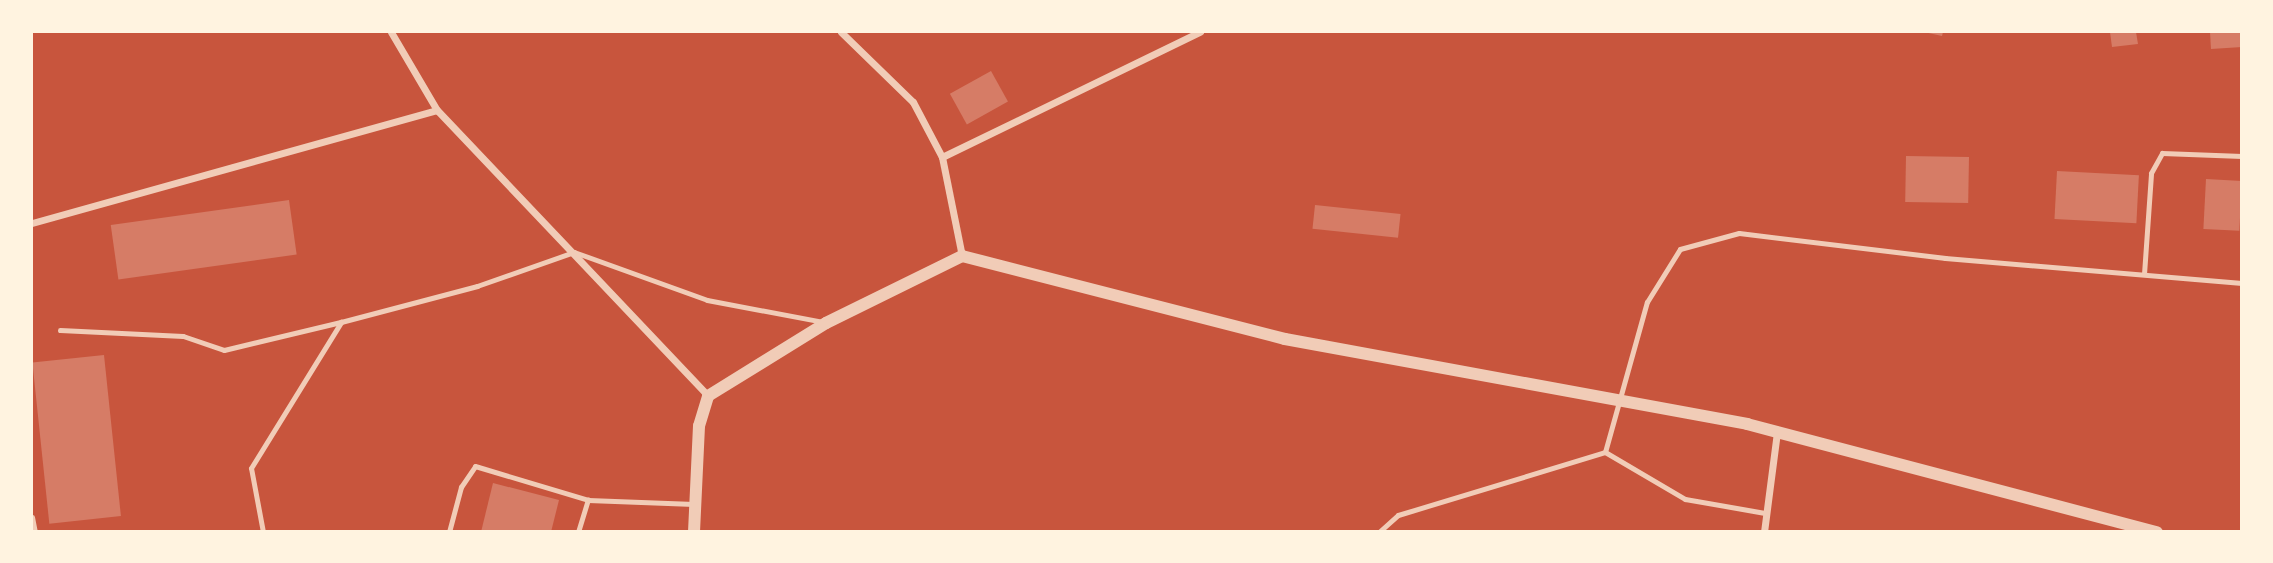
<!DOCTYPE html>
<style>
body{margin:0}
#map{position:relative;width:2273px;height:563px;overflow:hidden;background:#c8553d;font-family:"DejaVu Sans",sans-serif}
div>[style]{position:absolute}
.building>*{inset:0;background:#d67c66;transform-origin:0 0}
.service>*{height:5px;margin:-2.5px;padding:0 2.5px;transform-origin:2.5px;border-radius:2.5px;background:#f1ccb7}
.minor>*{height:7px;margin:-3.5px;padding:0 3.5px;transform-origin:3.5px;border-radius:3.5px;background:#f1ccb7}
.tertiary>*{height:12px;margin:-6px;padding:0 6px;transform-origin:6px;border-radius:6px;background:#f1ccb7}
span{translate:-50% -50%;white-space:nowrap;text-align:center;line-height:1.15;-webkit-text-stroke:7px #fff3e0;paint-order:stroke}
.frame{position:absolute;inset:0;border:33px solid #fff3e0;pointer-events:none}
</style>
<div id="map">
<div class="building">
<i style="clip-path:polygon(1924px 32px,1943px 32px,1942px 36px)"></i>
<i style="clip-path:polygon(2110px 32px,2136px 32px,2138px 44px,2112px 47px)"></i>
<i style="clip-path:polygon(2210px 32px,2242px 32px,2242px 47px,2211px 49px)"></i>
<i style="left:991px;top:71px;width:35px;height:47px;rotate:61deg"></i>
<i style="left:1906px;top:156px;width:63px;height:46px;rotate:1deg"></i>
<i style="left:2057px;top:171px;width:82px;height:48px;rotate:3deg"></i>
<i style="left:2206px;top:179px;width:36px;height:50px;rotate:3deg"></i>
<i style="left:289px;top:200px;width:55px;height:180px;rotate:82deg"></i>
<i style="left:1315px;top:205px;width:86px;height:24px;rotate:6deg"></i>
<i style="left:104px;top:355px;width:162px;height:72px;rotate:84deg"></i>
<i style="clip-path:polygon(493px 483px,559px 500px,551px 532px,481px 532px)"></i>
</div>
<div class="service">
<i style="left:2144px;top:274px;width:101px;rotate:-86deg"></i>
<i style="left:2151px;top:173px;width:23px;rotate:-61deg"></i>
<i style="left:2162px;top:153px;width:80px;rotate:2.1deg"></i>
<i style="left:60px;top:330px;width:123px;rotate:2.8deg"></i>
<i style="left:183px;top:336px;width:43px;rotate:18.9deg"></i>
<i style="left:224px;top:350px;width:120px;rotate:-13.5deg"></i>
<i style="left:1605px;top:452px;width:93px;rotate:30.4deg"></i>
<i style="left:1685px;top:499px;width:81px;rotate:9.9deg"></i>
<i style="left:32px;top:517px;width:15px;rotate:79deg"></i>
<i style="left:263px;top:532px;width:65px;rotate:-100.6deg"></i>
<i style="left:251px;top:468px;width:172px;rotate:-58.3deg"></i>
<i style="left:341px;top:322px;width:141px;rotate:-14.8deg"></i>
<i style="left:477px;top:286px;width:103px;rotate:-19.3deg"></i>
<i style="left:574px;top:252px;width:141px;rotate:19.8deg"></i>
<i style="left:707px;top:300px;width:118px;rotate:10.7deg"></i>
<i style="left:449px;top:532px;width:47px;rotate:-75.1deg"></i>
<i style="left:461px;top:487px;width:25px;rotate:-56deg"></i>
<i style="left:475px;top:466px;width:118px;rotate:16.7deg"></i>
<i style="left:588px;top:500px;width:106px;rotate:2.2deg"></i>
<i style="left:578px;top:532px;width:34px;rotate:-73deg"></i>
<i style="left:1379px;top:532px;width:25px;rotate:-42deg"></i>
<i style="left:1398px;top:515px;width:216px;rotate:-16.9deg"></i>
<i style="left:1605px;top:452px;width:156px;rotate:-74.4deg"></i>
<i style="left:1647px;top:302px;width:62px;rotate:-58.1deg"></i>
<i style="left:1680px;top:249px;width:61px;rotate:-15.2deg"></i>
<i style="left:1739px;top:233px;width:208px;rotate:6.9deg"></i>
<i style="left:1945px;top:258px;width:298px;rotate:4.8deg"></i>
</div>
<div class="minor">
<i style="left:391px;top:32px;width:91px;rotate:59.5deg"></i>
<i style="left:841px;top:32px;width:100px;rotate:44.2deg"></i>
<i style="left:913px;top:102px;width:62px;rotate:62.2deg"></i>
<i style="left:942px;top:157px;width:101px;rotate:78.6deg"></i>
<i style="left:942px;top:157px;width:287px;rotate:-25.9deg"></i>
<i style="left:32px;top:223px;width:420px;rotate:-15.6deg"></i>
<i style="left:437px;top:110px;width:394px;rotate:46.5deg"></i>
<i style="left:1764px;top:532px;width:101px;rotate:-82.6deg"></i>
</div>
<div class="tertiary">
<i style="left:694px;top:532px;width:106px;rotate:-87.3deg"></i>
<i style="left:699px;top:426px;width:31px;rotate:-73deg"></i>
<i style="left:708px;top:396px;width:139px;rotate:-31.7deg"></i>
<i style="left:826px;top:323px;width:152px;rotate:-26.2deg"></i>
<i style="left:962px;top:256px;width:333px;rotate:14.4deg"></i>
<i style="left:1285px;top:339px;width:470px;rotate:10.4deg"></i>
<i style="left:1747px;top:424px;width:424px;rotate:14.8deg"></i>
</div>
<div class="frame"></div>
</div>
